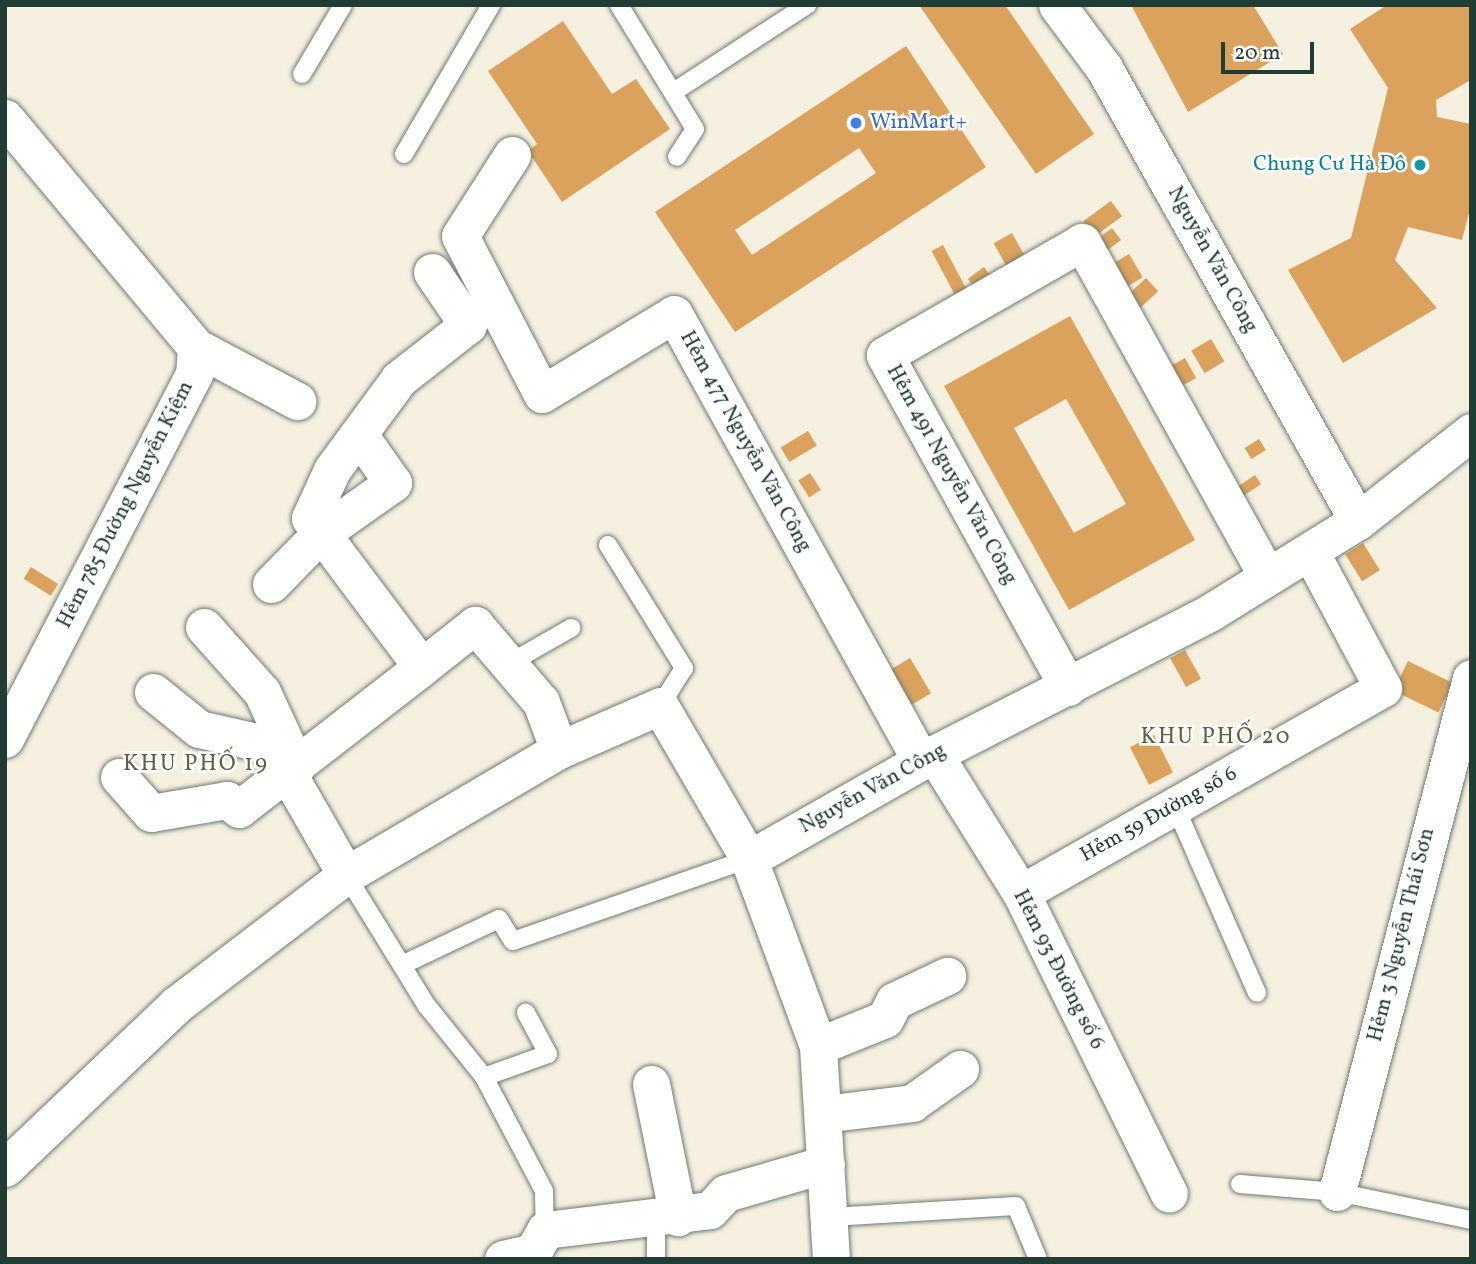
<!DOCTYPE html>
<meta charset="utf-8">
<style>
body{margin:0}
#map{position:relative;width:1476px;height:1264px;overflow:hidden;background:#f6f0e0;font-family:Vollkorn,serif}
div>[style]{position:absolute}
.building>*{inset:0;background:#daa25d;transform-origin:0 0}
.roads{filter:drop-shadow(0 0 2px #6a7c70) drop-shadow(0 0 2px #6a7c70)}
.service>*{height:18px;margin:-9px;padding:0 9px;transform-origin:9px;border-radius:9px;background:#fff}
.minor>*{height:37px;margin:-18.5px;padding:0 18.5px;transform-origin:18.5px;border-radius:18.5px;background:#fff}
.dots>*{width:19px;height:19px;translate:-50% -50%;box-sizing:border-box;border:4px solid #fff;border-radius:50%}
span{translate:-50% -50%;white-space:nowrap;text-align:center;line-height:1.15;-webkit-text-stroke:5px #fff;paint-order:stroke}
.shop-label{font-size:21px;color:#366cbe}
.left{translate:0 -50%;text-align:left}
.culture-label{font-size:21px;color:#0d838f}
.right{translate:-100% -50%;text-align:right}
.street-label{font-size:21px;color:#1f3d34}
.neighbourhood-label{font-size:23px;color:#606042;letter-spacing:2px}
.frame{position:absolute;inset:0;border:7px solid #1f3d34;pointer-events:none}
.scale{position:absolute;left:1221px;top:42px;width:93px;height:32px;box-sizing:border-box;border:4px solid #1f3d34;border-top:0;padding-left:9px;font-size:21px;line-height:24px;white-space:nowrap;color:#1f3d34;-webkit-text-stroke:5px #fff;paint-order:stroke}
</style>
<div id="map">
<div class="building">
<i style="clip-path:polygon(919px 5px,1005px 5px,1094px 134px,1036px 174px)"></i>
<i style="clip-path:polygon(1131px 5px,1253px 5px,1283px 54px,1188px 112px)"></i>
<i style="clip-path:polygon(1387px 5px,1471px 5px,1471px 80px,1436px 100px,1437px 117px,1471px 124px,1471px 205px,1462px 240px,1408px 227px,1395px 260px,1437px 308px,1343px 363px,1288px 270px,1351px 238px,1388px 88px,1350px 29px)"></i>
<i style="clip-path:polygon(563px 21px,612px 94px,636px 79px,670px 129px,562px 202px,528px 151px,537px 144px,488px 71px)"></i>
<i style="clip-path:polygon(evenodd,906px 46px,986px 167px,735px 332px,655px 212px,906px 46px,859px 148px,876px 173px,752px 255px,735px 230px,859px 148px)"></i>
<i style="left:1111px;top:201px;width:19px;height:34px;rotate:54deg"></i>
<i style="left:1112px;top:228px;width:15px;height:20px;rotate:53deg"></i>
<i style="left:1012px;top:233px;width:29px;height:21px;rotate:61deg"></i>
<i style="left:943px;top:245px;width:49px;height:13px;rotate:62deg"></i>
<i style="left:1129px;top:254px;width:27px;height:17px;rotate:59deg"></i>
<i style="left:984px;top:267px;width:19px;height:20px;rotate:54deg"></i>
<i style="left:1146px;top:278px;width:18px;height:24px;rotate:47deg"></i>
<i style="clip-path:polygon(evenodd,1070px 316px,1195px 540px,1069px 610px,944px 386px,1070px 316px,1066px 399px,1126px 504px,1074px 533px,1014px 428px,1066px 399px)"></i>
<i style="left:1211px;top:339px;width:26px;height:23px;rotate:59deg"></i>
<i style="left:1185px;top:358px;width:23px;height:21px;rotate:61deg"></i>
<i style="left:808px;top:431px;width:17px;height:32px;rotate:59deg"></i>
<i style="left:1259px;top:439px;width:13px;height:17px;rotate:58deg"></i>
<i style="left:810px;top:473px;width:20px;height:14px;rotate:57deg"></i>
<i style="left:1255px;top:475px;width:11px;height:25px;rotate:56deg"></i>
<i style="left:1363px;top:543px;width:32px;height:21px;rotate:58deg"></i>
<i style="left:31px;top:567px;width:32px;height:14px;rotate:32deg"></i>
<i style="left:1185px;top:650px;width:33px;height:17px;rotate:61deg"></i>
<i style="left:910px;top:658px;width:41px;height:23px;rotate:59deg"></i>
<i style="left:1408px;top:661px;width:50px;height:33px;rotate:26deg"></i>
<i style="left:1154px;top:735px;width:42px;height:27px;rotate:63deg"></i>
</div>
<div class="roads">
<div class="service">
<i style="left:619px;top:5px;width:145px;rotate:58.5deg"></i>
<i style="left:695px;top:129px;width:33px;rotate:123deg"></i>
<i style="left:302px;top:74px;width:80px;rotate:-59.3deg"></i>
<i style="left:675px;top:91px;width:158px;rotate:-33.1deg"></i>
<i style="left:404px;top:154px;width:173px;rotate:-59.7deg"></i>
<i style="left:608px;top:545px;width:145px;rotate:58.3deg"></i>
<i style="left:684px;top:668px;width:45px;rotate:122.3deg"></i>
<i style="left:508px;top:664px;width:73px;rotate:-29.7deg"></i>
<i style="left:1175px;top:806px;width:204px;rotate:66.3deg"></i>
<i style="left:346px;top:875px;width:154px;rotate:58.3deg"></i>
<i style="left:427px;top:1006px;width:91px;rotate:51.2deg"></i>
<i style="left:484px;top:1077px;width:129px;rotate:62.2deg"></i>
<i style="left:544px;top:1191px;width:39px;rotate:89deg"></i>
<i style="left:402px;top:965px;width:107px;rotate:-25.4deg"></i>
<i style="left:499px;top:919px;width:26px;rotate:58deg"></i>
<i style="left:513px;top:941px;width:250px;rotate:-19.2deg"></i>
<i style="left:484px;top:1077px;width:68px;rotate:-19.8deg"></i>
<i style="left:548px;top:1054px;width:47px;rotate:-118.2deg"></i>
<i style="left:1240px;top:1184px;width:97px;rotate:4.7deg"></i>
<i style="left:1337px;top:1192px;width:137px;rotate:11.8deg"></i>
<i style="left:831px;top:1217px;width:185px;rotate:-3.4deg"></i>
<i style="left:1016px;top:1206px;width:57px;rotate:67.5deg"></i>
<i style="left:656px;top:1222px;width:37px;rotate:90deg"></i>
</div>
<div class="minor">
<i style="left:1057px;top:5px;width:79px;rotate:53.3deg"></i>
<i style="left:1104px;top:68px;width:519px;rotate:60.72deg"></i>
<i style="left:5px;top:118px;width:298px;rotate:50.2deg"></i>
<i style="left:196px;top:347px;width:27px;rotate:94deg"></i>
<i style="left:194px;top:374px;width:411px;rotate:117.4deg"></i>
<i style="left:512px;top:155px;width:96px;rotate:122.7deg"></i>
<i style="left:460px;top:236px;width:178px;rotate:62.6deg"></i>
<i style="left:542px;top:394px;width:154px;rotate:-31.2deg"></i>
<i style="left:674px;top:314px;width:511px;rotate:61.08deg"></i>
<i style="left:432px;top:272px;width:64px;rotate:55.8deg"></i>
<i style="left:468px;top:325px;width:88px;rotate:142deg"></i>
<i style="left:399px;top:379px;width:113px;rotate:126.4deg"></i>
<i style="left:332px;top:470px;width:53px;rotate:114.6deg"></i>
<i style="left:310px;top:518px;width:186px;rotate:53.1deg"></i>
<i style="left:422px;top:667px;width:68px;rotate:-38.4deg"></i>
<i style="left:475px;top:625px;width:101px;rotate:49.4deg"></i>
<i style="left:541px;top:702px;width:51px;rotate:69.4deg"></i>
<i style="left:196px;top:347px;width:115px;rotate:28.1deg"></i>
<i style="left:271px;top:584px;width:67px;rotate:-45.6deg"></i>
<i style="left:318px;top:536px;width:92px;rotate:-35.2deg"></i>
<i style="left:393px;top:483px;width:57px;rotate:-125.1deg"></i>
<i style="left:204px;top:627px;width:87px;rotate:48.3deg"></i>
<i style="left:262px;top:692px;width:81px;rotate:65.3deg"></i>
<i style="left:296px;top:766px;width:14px;rotate:111deg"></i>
<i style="left:291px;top:779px;width:111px;rotate:60.2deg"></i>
<i style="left:1068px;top:687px;width:379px;rotate:-118.9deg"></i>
<i style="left:885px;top:355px;width:227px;rotate:-29.8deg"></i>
<i style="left:1082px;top:242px;width:382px;rotate:61deg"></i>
<i style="left:153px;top:692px;width:59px;rotate:38.8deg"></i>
<i style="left:199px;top:729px;width:64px;rotate:12.7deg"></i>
<i style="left:261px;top:743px;width:42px;rotate:33.3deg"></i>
<i style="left:934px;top:754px;width:164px;rotate:58deg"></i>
<i style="left:1021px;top:893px;width:335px;rotate:63.8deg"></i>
<i style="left:119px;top:777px;width:48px;rotate:48.4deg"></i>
<i style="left:151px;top:813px;width:77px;rotate:-9.7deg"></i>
<i style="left:227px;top:800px;width:15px;rotate:37deg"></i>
<i style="left:239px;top:809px;width:232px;rotate:-37.8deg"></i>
<i style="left:1021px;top:893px;width:416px;rotate:-29.5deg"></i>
<i style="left:1383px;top:688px;width:153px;rotate:-118.1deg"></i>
<i style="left:818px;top:1046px;width:72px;rotate:-21.9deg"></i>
<i style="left:885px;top:1019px;width:20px;rotate:-63deg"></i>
<i style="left:894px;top:1001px;width:59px;rotate:-25.3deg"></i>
<i style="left:651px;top:1084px;width:136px;rotate:78.5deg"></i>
<i style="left:823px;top:1114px;width:90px;rotate:-7deg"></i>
<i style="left:912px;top:1103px;width:59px;rotate:-35.3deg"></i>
<i style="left:5px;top:1168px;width:236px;rotate:-43.6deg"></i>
<i style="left:176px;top:1005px;width:214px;rotate:-37.4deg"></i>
<i style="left:346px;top:875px;width:247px;rotate:-30.4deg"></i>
<i style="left:559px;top:750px;width:110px;rotate:-23.5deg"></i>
<i style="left:660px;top:706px;width:177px;rotate:59.8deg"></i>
<i style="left:1337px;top:1192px;width:531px;rotate:-75.39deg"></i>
<i style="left:503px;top:1259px;width:31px;rotate:-13deg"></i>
<i style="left:533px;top:1252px;width:25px;rotate:-61deg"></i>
<i style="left:545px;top:1230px;width:166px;rotate:-6.9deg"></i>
<i style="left:710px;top:1210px;width:23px;rotate:-47deg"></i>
<i style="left:726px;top:1193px;width:104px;rotate:-16.2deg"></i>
<i style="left:831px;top:1259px;width:213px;rotate:-93.5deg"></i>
<i style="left:818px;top:1046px;width:199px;rotate:-110.3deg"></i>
<i style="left:749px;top:859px;width:213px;rotate:-29.6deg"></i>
<i style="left:934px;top:754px;width:311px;rotate:-27.1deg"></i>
<i style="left:1211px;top:612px;width:173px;rotate:-31.8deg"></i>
<i style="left:1358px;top:521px;width:144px;rotate:-38.2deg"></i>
</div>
</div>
<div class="dots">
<i style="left:856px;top:123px;background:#3f7fe0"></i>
<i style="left:1420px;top:165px;background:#0f9aa8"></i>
</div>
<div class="shop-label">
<span class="left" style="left:870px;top:123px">WinMart+</span>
</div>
<div class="culture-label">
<span class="right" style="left:1406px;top:165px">Chung Cư Hà Đô</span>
</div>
<div class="street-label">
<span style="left:1212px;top:260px;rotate:61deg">Nguyễn Văn Công</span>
<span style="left:745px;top:442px;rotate:61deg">Hẻm 477 Nguyễn Văn Công</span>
<span style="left:951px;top:475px;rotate:61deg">Hẻm 491 Nguyễn Văn Công</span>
<span style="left:126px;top:505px;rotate:-63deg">Hẻm 785 Đường Nguyễn Kiệm</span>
<span style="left:873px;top:789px;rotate:-29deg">Nguyễn Văn Công</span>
<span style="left:1159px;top:815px;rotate:-29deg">Hẻm 59 Đường số 6</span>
<span style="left:1402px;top:935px;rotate:-76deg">Hẻm 3 Nguyễn Thái Sơn</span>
<span style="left:1058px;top:970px;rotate:63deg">Hẻm 93 Đường số 6</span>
</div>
<div class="neighbourhood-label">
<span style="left:1216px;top:737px">KHU PHỐ 20</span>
<span style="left:196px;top:764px">KHU PHỐ 19</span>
</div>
<div class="frame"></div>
<div class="scale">20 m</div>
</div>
